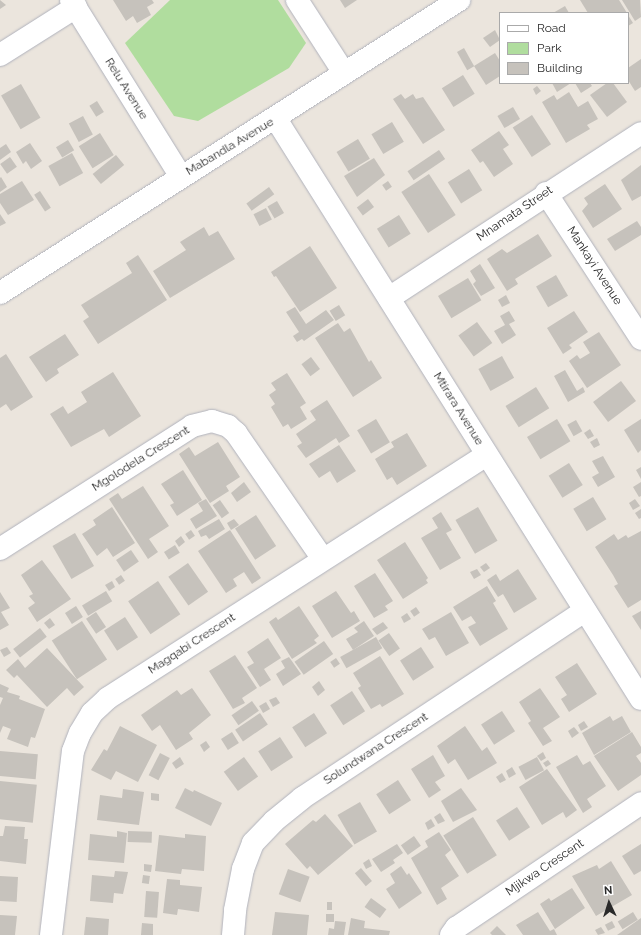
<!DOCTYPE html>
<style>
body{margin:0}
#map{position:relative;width:641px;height:935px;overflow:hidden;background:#ebe5dd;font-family:Raleway,sans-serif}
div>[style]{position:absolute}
.green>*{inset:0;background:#b0dd9e}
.building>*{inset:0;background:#c6c2bc;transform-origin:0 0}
.roads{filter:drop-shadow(0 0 1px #b0b2bc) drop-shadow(0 0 1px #b0b2bc)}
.street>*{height:22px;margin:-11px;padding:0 11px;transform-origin:11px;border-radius:11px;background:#fff}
.secondary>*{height:22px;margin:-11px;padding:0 11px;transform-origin:11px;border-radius:11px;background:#fff}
span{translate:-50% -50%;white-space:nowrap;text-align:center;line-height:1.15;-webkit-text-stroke:3px #fff;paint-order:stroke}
.street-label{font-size:12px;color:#2a2a2a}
.legend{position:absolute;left:499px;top:12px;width:130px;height:72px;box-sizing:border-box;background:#fff;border:1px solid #aaa;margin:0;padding:5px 7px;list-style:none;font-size:12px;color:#2a2a2a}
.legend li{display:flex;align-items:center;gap:8px;height:20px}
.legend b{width:20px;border:1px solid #aaa}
.north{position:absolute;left:589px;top:883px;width:40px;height:40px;-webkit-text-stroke:3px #fff;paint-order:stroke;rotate:356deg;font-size:11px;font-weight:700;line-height:16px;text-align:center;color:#2a2a2a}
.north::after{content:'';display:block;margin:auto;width:14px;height:18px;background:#2a2a2a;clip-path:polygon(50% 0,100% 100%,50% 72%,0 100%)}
</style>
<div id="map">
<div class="green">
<i style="clip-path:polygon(170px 0,278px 0,306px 43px,289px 68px,198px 121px,174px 116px,125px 43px)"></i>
</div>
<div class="building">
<i style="clip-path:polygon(0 0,6px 5px,0 9px)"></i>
<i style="clip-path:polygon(113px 0,152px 0,154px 3px,147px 7px,151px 15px,137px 23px,133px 16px,126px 21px)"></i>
<i style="clip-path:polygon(340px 0,357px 0,345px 8px)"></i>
<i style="clip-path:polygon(580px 0,619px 0,627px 13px,588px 13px)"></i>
<i style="clip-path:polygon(622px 0,640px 0,641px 17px,635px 21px)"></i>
<i style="clip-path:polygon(565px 6px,569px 13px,553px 13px)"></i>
<i style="clip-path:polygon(628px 15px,633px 23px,628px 26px)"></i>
<i style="clip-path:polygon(495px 30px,500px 40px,490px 47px,483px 38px)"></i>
<i style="left:464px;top:48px;width:21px;height:8px;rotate:61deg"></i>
<i style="clip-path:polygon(495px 53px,500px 61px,500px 76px,486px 85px,474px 66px)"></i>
<i style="clip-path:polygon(641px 59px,641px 87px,635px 91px,628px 80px,628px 68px)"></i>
<i style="left:463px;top:75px;width:22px;height:25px;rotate:58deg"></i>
<i style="clip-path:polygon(552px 83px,571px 83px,557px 92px)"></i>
<i style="clip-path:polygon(575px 83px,590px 83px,592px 86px,581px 93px)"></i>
<i style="clip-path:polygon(607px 83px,613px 83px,627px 102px,607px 117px,590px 95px)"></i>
<i style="left:21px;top:84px;width:39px;height:23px;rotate:60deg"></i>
<i style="clip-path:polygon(537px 86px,541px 91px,536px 95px,533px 89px)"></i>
<i style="clip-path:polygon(569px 92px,578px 107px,588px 101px,598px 119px,587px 125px,590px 129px,566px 143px,542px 102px,554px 95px,557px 100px)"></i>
<i style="clip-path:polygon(401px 94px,405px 99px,413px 94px,416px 99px,423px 97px,445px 130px,423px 144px,393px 99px)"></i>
<i style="left:97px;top:101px;width:13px;height:9px;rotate:58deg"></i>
<i style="left:513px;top:107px;width:14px;height:18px;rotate:60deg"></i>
<i style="left:532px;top:115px;width:35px;height:23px;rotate:57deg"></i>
<i style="left:83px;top:116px;width:21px;height:16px;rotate:62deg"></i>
<i style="left:392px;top:122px;width:23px;height:24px;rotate:59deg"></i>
<i style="clip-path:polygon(499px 131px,509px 145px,503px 149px,513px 164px,494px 177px,483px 161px,480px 163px,471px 150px)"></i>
<i style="left:100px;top:133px;width:26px;height:25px;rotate:58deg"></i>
<i style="left:358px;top:139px;width:23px;height:25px;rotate:59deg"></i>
<i style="left:68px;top:140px;width:12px;height:14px;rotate:59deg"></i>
<i style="clip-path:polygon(30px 143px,42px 161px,31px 169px,26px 161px,23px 164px,16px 152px)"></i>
<i style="clip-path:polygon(6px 144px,11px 152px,0 160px,0 148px)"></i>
<i style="left:439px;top:150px;width:11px;height:38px;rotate:56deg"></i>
<i style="left:72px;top:153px;width:23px;height:27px;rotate:61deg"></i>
<i style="left:116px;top:155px;width:13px;height:30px;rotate:51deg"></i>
<i style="left:10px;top:157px;width:12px;height:12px;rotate:55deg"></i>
<i style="clip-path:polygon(374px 158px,385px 175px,357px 197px,344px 176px)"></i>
<i style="clip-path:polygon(641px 165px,641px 196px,632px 201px,621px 180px)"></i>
<i style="left:469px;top:169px;width:25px;height:25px;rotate:58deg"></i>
<i style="left:429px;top:174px;width:49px;height:33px;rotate:57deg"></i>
<i style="clip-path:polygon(1px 177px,7px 187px,0 192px,0 178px)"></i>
<i style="clip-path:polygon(22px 181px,34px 200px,8px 215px,0 203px,0 194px)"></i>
<i style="left:388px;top:181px;width:7px;height:7px;rotate:56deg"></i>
<i style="clip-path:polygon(605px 184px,622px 209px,593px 228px,582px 211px,588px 204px,584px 198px)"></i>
<i style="left:269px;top:187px;width:9px;height:28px;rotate:54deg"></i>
<i style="left:40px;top:191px;width:20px;height:7px;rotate:57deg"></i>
<i style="left:368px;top:199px;width:10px;height:14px;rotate:53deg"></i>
<i style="left:277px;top:201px;width:14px;height:11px;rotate:60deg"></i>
<i style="left:266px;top:208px;width:13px;height:14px;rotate:63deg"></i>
<i style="clip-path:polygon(0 214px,6px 223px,0 226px)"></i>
<i style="left:399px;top:215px;width:22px;height:26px;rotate:58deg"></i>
<i style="clip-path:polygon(637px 221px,641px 227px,641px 235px,615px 251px,607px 239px)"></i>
<i style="clip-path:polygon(204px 227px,209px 236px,218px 231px,235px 259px,170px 298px,153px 271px,186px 250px,180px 242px)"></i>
<i style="clip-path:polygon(538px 234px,552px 256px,515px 279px,518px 284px,507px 291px,487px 259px,502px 249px,507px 253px)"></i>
<i style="clip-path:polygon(310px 246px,337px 288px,300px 312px,276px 276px,274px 277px,271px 272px)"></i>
<i style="clip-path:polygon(138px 255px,167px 300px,98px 344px,83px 321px,89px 317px,81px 305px,132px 273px,126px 263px)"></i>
<i style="clip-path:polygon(480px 264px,495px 288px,481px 296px,473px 284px,476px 281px,470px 271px)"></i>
<i style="left:556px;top:275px;width:24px;height:23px;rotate:60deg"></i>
<i style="left:468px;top:278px;width:26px;height:35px;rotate:59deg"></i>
<i style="clip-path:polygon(506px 295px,510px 303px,502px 307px,498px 300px)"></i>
<i style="left:339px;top:305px;width:12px;height:11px;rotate:59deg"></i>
<i style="clip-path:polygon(295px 307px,306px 324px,326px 310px,334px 320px,304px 341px,302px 339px,297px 342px,293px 336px,299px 332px,286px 312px)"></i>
<i style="clip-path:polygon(509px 311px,515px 321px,509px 324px,516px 335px,502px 344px,494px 331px,505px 325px,500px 316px)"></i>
<i style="clip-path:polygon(574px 311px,588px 332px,569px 345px,572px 348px,563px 354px,547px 328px)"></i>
<i style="left:477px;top:322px;width:26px;height:23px;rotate:54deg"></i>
<i style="clip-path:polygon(338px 323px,344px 332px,350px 328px,369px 362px,371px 360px,382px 378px,353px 397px,315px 338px)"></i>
<i style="clip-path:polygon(599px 332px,621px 365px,587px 388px,569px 361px,577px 355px,580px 359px,590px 353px,583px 342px)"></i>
<i style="clip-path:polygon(65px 334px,79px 355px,57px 369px,59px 373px,46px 382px,29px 357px)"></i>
<i style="clip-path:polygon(6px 354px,33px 397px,11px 411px,6px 404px,0 408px,0 358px)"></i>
<i style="left:502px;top:356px;width:25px;height:27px;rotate:61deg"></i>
<i style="left:311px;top:357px;width:15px;height:12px;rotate:53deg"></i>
<i style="clip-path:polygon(565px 370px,577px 391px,583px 387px,585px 392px,568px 402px,554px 376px)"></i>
<i style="clip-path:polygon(113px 372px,141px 416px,109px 437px,104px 429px,71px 447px,50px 414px,63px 406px,68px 414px,87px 402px,81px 392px)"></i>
<i style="clip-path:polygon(287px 373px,306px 403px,300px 407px,307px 419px,291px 429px,288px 424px,283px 427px,271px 407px,275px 404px,269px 395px,276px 390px,271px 383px)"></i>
<i style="left:621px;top:381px;width:25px;height:35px;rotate:53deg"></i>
<i style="left:536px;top:387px;width:25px;height:36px;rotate:58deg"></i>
<i style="clip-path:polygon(327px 400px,350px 436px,339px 443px,336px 438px,306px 458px,297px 446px,302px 443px,296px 434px,316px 420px,310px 411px)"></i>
<i style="left:376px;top:419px;width:27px;height:22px;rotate:59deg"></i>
<i style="left:557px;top:419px;width:26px;height:35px;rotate:59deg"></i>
<i style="clip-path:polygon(641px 419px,641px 450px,638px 453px,624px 430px)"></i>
<i style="left:576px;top:420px;width:13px;height:10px;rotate:61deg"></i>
<i style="clip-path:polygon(590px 429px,594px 436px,588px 439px,584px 433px)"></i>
<i style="clip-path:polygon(407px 433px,427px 466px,397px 485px,392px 477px,387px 480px,375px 459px,394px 447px,391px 442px)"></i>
<i style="clip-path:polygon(597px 438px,600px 445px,594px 448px,590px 442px)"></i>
<i style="clip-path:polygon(218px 442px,240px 477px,226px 486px,229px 491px,210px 503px,179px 454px,189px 447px,195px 456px)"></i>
<i style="clip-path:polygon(339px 445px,356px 471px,337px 483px,330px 471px,319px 478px,309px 464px)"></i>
<i style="clip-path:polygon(603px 456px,615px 477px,598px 487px,592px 477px,599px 473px,592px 461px)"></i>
<i style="left:569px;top:463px;width:26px;height:24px;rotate:58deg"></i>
<i style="clip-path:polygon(641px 467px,641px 479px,636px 470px)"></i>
<i style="clip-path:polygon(183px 470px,202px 500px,177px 516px,170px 505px,174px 503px,161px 484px)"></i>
<i style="clip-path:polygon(244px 482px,251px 492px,237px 502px,231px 493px)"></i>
<i style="clip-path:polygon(641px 482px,641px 496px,639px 497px,633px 487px)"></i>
<i style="clip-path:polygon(143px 486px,169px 526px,149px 539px,158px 552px,148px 559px,109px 499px,118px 493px,122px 499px)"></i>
<i style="left:593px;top:497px;width:26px;height:23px;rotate:59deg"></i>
<i style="clip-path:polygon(206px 499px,217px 516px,196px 529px,190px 519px,203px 511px,198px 503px)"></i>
<i style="clip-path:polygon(635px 499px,640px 506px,633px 510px,629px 503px)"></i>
<i style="left:220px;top:500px;width:16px;height:9px;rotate:55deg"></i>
<i style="clip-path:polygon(112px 507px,135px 543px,113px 557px,107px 548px,97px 556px,82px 534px,96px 525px,93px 520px)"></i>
<i style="left:478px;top:507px;width:39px;height:26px;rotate:60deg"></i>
<i style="clip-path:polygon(641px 509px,641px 518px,639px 519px,635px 513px)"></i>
<i style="clip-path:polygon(441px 512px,452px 530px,446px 533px,461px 558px,440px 570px,421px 538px,438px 528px,432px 518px)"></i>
<i style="left:256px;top:515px;width:37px;height:25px;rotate:57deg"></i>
<i style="clip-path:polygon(219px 519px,225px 529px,209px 539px,206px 535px,201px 537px,198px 531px)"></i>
<i style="clip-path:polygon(234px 519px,239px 525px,231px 530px,227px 523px)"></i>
<i style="left:191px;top:530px;width:7px;height:7px;rotate:56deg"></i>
<i style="clip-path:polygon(230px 530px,261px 578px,252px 584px,244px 572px,233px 579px,237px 586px,226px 593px,198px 551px)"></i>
<i style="clip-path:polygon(641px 531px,641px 600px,628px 608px,614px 586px,618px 584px,613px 575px,595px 547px,614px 534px,618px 540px,626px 535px,628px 538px)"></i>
<i style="left:75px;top:533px;width:38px;height:26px;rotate:60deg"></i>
<i style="clip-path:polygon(181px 536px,185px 542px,179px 547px,175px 541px)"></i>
<i style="clip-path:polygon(405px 542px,428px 578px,426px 580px,428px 583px,403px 599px,377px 560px)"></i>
<i style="left:175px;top:545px;width:9px;height:13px;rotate:58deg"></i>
<i style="left:131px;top:550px;width:14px;height:18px;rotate:56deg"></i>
<i style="clip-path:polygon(42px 560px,71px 599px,37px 622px,28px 608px,35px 603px,29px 596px,33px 594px,21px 575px)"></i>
<i style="left:188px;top:563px;width:35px;height:24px;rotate:55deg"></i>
<i style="clip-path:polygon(486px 563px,490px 568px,484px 572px,480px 567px)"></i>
<i style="clip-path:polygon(477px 569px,481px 575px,474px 579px,470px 572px)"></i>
<i style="clip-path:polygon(518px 569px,537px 599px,514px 613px,503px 594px,498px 597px,487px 580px,496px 574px,500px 581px)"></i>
<i style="clip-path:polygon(375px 573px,393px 601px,385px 606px,388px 610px,374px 618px,354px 586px)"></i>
<i style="left:121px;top:575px;width:7px;height:7px;rotate:56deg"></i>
<i style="clip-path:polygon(112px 581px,115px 587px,109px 591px,105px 585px)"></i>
<i style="left:158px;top:581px;width:40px;height:36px;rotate:56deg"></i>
<i style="clip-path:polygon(487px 586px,496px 601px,493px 603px,508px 629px,480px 646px,468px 627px,476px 623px,471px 616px,462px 621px,453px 607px)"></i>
<i style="left:106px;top:591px;width:12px;height:28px;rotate:59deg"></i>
<i style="clip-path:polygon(336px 591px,351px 613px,354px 611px,360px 621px,332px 638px,312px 606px)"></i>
<i style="clip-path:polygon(0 592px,10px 608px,1px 612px,9px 625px,0 630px)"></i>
<i style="left:76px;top:606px;width:13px;height:13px;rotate:58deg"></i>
<i style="clip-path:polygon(299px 606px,319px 636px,314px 640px,317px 643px,292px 659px,269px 622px,276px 617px,278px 620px)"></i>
<i style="left:416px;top:607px;width:7px;height:7px;rotate:56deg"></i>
<i style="clip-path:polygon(641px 611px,641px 630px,632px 616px)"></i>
<i style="left:96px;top:612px;width:18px;height:12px;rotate:56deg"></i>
<i style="clip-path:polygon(451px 612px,469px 643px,446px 656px,435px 637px,429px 640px,422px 629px)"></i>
<i style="clip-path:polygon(407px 613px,411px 619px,404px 623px,401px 617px)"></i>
<i style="left:125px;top:617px;width:24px;height:25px;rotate:57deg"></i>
<i style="clip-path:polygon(50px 618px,55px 625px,49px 629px,44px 623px)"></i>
<i style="left:82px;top:621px;width:46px;height:36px;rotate:57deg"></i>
<i style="clip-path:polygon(364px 621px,374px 636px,353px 650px,346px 639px,358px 632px,354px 628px)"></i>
<i style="clip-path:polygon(383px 622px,388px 628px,377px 635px,372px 629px)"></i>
<i style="left:40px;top:628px;width:11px;height:34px;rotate:52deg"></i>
<i style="left:389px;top:633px;width:19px;height:13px;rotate:55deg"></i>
<i style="left:376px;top:637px;width:13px;height:41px;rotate:61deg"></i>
<i style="clip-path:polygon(268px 638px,281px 658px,264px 669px,271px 680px,260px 687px,247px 667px,254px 663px,247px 652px)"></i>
<i style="left:324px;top:641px;width:16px;height:36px;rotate:55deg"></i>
<i style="clip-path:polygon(7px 647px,11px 653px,4px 657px,0 650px)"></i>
<i style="left:421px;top:647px;width:24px;height:25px;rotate:57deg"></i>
<i style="clip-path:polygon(47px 648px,84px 687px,74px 696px,67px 688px,47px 707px,17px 675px,14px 678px,6px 670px,18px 659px,25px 668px)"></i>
<i style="clip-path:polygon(235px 655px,257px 688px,242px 698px,245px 703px,233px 709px,209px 671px)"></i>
<i style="clip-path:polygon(380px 656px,404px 694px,382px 707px,380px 704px,371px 709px,358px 688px,361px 686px,353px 673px)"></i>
<i style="clip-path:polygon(289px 657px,301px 674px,283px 686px,276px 674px,285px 668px,281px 661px)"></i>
<i style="left:336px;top:658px;width:7px;height:7px;rotate:56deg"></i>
<i style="clip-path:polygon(577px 663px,597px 694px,569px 712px,561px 699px,567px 695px,555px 677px)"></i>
<i style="clip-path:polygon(319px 681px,325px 690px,318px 696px,312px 687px)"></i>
<i style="clip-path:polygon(0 684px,9px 688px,7px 692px,20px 696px,19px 699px,45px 709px,35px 738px,31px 737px,28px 747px,7px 739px,11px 729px,3px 726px,0 733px,0 705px,3px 698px,0 697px)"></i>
<i style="clip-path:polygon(192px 688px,211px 715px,189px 733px,193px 739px,176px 750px,160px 725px,152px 731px,141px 715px,177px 690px,181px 695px)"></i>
<i style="clip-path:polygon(540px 688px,560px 717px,543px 728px,552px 741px,543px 746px,528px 723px,531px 721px,519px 702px)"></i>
<i style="left:352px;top:691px;width:24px;height:26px;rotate:57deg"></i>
<i style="clip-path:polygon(276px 697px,280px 703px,273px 707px,269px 700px)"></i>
<i style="left:252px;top:701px;width:12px;height:25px;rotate:55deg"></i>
<i style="left:266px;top:702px;width:8px;height:8px;rotate:60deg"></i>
<i style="left:502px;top:711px;width:24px;height:25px;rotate:57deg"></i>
<i style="left:260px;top:713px;width:14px;height:30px;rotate:56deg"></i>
<i style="left:314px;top:713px;width:24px;height:26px;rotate:57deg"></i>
<i style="clip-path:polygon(610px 716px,613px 721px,622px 716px,631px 732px,594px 755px,582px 733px)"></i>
<i style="clip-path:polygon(584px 721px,588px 727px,581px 731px,578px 725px)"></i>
<i style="clip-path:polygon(120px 726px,157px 745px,138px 782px,116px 771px,111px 780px,91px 770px,104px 749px,107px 751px)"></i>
<i style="clip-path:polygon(465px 726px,482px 751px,487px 747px,497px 763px,468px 780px,455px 759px,448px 764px,437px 746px)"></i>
<i style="clip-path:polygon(574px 727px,579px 733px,572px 738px,568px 731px)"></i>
<i style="left:232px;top:732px;width:13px;height:13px;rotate:58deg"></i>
<i style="clip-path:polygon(632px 732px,641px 747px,641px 753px,636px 756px,641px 763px,641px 775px,618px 791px,594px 756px)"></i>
<i style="left:280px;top:737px;width:24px;height:26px;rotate:57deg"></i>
<i style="clip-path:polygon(206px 741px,210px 747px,204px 752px,200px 745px)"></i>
<i style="left:0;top:751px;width:38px;height:25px;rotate:5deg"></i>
<i style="clip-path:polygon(543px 752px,546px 758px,541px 761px,537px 756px)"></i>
<i style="left:160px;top:753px;width:11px;height:25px;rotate:27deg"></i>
<i style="clip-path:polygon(433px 755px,445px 776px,435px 782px,441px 790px,429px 798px,411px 769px)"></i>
<i style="clip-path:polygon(577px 755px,583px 765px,590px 761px,606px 786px,587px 799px,592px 807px,583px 813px,556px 767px)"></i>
<i style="clip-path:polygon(180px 757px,184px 764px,176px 769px,172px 763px)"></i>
<i style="left:244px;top:757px;width:24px;height:25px;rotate:54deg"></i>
<i style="left:537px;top:757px;width:15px;height:21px;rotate:62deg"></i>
<i style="clip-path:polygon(548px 760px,551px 764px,546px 767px,543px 763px)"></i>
<i style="clip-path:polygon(512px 767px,516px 774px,509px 778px,506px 771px)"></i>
<i style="clip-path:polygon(547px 769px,577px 810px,566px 818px,563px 812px,542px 825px,519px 787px)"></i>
<i style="clip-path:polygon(502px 773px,506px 780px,500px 783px,496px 777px)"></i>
<i style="left:398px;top:780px;width:24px;height:26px;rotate:57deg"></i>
<i style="left:0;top:781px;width:37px;height:38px;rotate:6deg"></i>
<i style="clip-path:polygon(185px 788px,193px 792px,194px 790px,222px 803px,211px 826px,175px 808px)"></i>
<i style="clip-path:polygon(461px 788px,477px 810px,453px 822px,441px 801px)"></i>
<i style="clip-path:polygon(123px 789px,144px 792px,139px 825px,97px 820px,100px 795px,122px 798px)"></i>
<i style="clip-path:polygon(151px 793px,159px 794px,159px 801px,151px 800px)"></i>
<i style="left:360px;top:802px;width:34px;height:26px;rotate:60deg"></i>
<i style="left:517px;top:807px;width:24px;height:25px;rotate:57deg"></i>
<i style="clip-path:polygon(440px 813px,445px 821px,438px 824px,434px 817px)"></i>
<i style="clip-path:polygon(325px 814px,353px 846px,318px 875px,310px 866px,307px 869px,285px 844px,313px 820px,316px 822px)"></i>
<i style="left:473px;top:817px;width:45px;height:35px;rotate:58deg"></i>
<i style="clip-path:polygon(431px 819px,435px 826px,428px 830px,425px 823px)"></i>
<i style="clip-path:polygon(5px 826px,25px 827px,24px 839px,28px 839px,26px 864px,0 861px,0 836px,3px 836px)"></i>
<i style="clip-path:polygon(117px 831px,127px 833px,124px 863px,88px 860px,90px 834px,117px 837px)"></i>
<i style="left:128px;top:831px;width:24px;height:11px;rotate:2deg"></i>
<i style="clip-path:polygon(439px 832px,451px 850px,445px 855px,459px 876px,441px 888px,447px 899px,437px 905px,411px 858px,428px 847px,425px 841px)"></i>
<i style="clip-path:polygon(185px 834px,206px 836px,204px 871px,182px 869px,181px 874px,155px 871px,159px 835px,185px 838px)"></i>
<i style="left:414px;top:836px;width:12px;height:16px;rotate:55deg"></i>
<i style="clip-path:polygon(397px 844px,403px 853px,393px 860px,395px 863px,381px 872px,372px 859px)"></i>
<i style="clip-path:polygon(641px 844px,641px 871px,634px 875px,622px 856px)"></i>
<i style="clip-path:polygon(369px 859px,372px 866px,366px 869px,363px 863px)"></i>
<i style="clip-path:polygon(611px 861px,632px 895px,596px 916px,572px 876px,597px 865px,599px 869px)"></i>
<i style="clip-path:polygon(144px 864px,152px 865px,151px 872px,144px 871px)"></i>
<i style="clip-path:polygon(401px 866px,407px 875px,409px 873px,422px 893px,399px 909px,386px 889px,395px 883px,390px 874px)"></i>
<i style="left:361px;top:868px;width:17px;height:8px;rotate:50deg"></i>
<i style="left:288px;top:869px;width:23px;height:27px;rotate:20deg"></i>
<i style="clip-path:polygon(115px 871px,128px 872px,123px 894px,114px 893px,113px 903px,90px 901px,92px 875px,114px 877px)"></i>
<i style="left:143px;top:875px;width:7px;height:8px;rotate:8deg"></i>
<i style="left:0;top:876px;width:18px;height:25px;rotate:3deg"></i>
<i style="clip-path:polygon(167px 879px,180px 880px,180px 885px,202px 887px,199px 912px,178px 909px,177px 915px,163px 913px)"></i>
<i style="clip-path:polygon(572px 888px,585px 908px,555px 929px,540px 904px,549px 898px,551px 901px)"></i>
<i style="left:146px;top:891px;width:13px;height:26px;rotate:4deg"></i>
<i style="left:371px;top:898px;width:19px;height:11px;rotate:36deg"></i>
<i style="left:327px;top:902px;width:5px;height:8px"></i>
<i style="clip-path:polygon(275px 912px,309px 915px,307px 935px,272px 935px)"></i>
<i style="clip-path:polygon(538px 912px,550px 931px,554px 929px,557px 935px,523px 935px,516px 925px)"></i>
<i style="left:633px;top:912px;width:9px;height:18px;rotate:58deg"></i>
<i style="left:326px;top:914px;width:8px;height:8px"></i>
<i style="clip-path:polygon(0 915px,17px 916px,15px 935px,0 935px)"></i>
<i style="clip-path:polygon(86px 917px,109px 919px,108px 935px,84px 935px)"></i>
<i style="clip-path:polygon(351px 918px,365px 921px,364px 928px,390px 931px,389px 935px,348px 935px)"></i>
<i style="clip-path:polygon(641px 918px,641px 935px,617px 935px)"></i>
<i style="clip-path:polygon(335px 921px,346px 922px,344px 935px,328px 935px,329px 928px,334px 929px)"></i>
<i style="left:612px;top:921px;width:7px;height:8px;rotate:63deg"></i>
<i style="clip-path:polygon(142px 923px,153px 924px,153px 935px,141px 935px)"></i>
<i style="clip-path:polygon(497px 926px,506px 935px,492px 935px,490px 933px)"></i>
<i style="clip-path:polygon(601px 927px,605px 933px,598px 935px,595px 930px)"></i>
</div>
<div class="roads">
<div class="street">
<i style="left:71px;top:0;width:208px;rotate:58.1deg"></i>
<i style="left:297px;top:0;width:87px;rotate:57.2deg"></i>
<i style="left:0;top:55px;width:90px;rotate:-32.3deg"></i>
<i style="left:276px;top:119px;width:685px;rotate:57.82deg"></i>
<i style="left:546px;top:193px;width:174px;rotate:56.9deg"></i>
<i style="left:389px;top:298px;width:301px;rotate:-33.2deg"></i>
<i style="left:0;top:549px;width:228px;rotate:-32.6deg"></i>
<i style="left:192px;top:426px;width:21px;rotate:-14deg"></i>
<i style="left:212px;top:421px;width:17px;rotate:17deg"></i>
<i style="left:228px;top:426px;width:11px;rotate:41deg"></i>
<i style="left:236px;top:433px;width:153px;rotate:55.4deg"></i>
<i style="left:51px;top:935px;width:185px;rotate:-83.2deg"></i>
<i style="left:73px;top:751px;width:19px;rotate:-69deg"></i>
<i style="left:80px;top:733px;width:23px;rotate:-59deg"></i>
<i style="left:92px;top:713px;width:22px;rotate:-43deg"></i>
<i style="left:108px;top:698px;width:449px;rotate:-32.7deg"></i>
<i style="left:233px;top:935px;width:25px;rotate:-85deg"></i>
<i style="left:235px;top:910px;width:42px;rotate:-79deg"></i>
<i style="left:243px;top:869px;width:28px;rotate:-69deg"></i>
<i style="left:253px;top:843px;width:30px;rotate:-46deg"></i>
<i style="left:274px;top:821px;width:36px;rotate:-39deg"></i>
<i style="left:302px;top:798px;width:339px;rotate:-33.5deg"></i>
<i style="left:451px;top:935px;width:9px;rotate:-54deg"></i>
<i style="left:456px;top:928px;width:223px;rotate:-34deg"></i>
</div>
<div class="secondary">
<i style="left:0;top:293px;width:545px;rotate:-32.55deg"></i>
</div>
</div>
<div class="street-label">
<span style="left:126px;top:89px;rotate:58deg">Relu Avenue</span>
<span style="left:230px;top:147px;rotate:-31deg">Mabandla Avenue</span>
<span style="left:515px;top:214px;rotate:-34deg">Mnamata Street</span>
<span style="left:594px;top:266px;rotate:57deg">Mankayi Avenue</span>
<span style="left:458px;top:409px;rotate:58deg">Mtirara Avenue</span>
<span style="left:141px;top:459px;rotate:-32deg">Mgolodela Crescent</span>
<span style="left:192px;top:644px;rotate:-33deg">Magqabi Crescent</span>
<span style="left:376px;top:749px;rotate:-33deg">Solundwana Crescent</span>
<span style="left:545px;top:868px;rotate:-34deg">Mjikwa Crescent</span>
</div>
<ul class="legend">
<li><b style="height:5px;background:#fff"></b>Road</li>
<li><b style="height:11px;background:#b0dd9e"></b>Park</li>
<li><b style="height:11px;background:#c6c2bc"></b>Building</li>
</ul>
<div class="north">N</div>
</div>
